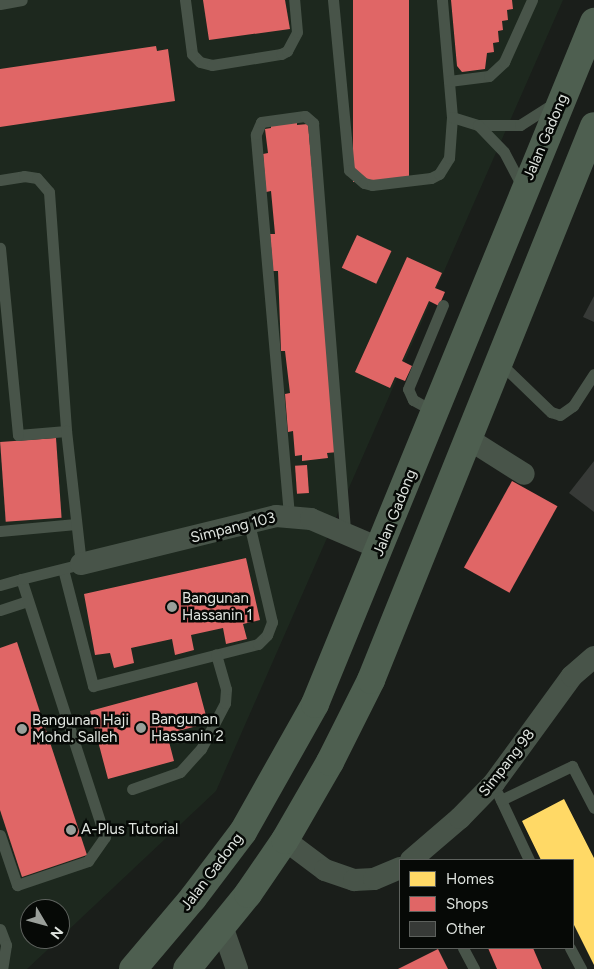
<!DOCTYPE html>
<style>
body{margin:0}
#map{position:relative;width:594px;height:969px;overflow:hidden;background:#1a1e1a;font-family:Figtree,sans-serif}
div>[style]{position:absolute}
.built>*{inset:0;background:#1d281e}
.homes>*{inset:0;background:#ffd966}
.shops>*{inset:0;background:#e06666;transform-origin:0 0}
.building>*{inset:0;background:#373a37}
.lane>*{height:11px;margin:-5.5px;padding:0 5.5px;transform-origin:5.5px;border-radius:5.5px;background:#485449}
.street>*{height:22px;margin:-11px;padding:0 11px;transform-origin:11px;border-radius:11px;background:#485449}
.primary>*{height:28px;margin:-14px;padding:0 14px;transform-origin:14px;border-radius:14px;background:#4e5f50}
.dots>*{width:14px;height:14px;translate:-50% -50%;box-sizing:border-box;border:2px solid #060906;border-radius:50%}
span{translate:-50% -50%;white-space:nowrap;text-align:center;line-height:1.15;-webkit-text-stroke:5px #060906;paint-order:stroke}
.street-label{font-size:15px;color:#dfe4df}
.poi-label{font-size:15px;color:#dfe4df}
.left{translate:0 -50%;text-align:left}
.legend{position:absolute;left:399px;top:859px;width:175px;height:90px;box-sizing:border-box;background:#060906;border:1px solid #5d615d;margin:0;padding:6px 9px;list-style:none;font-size:15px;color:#dfe4df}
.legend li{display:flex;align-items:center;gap:10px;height:25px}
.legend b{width:25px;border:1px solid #5d615d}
.north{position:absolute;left:20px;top:899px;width:50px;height:50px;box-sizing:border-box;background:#060906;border:1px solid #5d615d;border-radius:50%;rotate:127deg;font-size:14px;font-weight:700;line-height:20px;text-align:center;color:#dfe4df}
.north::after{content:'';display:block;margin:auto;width:18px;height:22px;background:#9a9f9a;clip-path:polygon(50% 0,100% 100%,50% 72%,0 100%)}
</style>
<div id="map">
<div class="built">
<i style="clip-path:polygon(0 0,563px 0,216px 791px,60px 938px,60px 909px,30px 909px,30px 939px,59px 939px,27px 969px,0 969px)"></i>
</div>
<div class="homes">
<i style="clip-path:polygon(564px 799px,594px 858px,594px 965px,573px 923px,573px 860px,541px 860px,522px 821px)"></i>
</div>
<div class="shops">
<i style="clip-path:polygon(203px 0,285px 0,290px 29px,209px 40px)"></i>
<i style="left:353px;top:0;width:56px;height:182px"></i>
<i style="clip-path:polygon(451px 0,512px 0,513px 9px,507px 10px,508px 20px,502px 21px,503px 30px,498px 31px,499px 42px,493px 43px,494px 52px,487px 53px,485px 69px,462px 72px,457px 66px)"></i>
<i style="clip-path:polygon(156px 46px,157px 51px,168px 49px,175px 101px,0 127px,0 69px)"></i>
<i style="clip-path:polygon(297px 120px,297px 125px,308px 124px,338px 452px,327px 453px,328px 458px,302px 461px,302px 455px,295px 456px,293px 431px,288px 432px,285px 394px,290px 393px,285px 351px,281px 351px,278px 271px,273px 271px,270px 234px,275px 234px,271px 191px,266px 192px,263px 154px,268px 153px,265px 129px,271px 128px,271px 123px)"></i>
<i style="left:357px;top:235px;width:38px;height:36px;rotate:25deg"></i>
<i style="clip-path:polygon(407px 257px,442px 273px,435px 288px,445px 292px,439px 306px,429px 301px,402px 361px,412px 366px,405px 381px,395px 377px,390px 388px,355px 372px)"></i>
<i style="left:56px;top:438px;width:80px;height:56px;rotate:86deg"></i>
<i style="left:307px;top:465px;width:28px;height:12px;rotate:86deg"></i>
<i style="left:512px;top:481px;width:52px;height:99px;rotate:29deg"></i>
<i style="clip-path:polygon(246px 558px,260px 620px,243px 624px,247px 639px,226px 644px,223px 628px,191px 635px,194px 650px,175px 655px,172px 639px,131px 648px,134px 663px,114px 668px,110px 653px,95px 655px,84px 594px)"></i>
<i style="clip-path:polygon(17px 642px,87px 855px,22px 877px,0 810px,0 648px)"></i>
<i style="clip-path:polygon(197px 682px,208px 723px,167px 734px,174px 761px,108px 779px,90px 711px)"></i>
<i style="clip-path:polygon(488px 948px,533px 948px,542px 969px,497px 969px)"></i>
<i style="clip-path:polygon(438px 949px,448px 969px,398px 969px)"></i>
</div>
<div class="building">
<i style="clip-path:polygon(594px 296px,594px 322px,583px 317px)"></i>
<i style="clip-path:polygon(594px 461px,594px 512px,569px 493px)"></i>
</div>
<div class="lane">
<i style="left:185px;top:0;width:54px;rotate:82.6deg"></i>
<i style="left:192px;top:54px;width:11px;rotate:45deg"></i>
<i style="left:200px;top:62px;width:12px;rotate:14deg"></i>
<i style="left:212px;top:65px;width:70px;rotate:-9.1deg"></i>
<i style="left:281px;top:54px;width:7px;rotate:-27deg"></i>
<i style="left:287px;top:51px;width:21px;rotate:-62deg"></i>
<i style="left:297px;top:32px;width:32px;rotate:-95deg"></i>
<i style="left:333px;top:0;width:171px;rotate:84.6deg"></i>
<i style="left:349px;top:170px;width:20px;rotate:41deg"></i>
<i style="left:364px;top:183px;width:8px;rotate:14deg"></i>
<i style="left:372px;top:185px;width:59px;rotate:-6.8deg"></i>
<i style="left:431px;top:178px;width:9px;rotate:-27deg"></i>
<i style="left:439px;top:174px;width:19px;rotate:-58deg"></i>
<i style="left:449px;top:158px;width:41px;rotate:-85.8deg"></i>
<i style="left:452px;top:117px;width:117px;rotate:-94.9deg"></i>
<i style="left:0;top:4px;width:22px;rotate:-10deg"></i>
<i style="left:449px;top:81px;width:40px;rotate:-7.1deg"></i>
<i style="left:489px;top:76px;width:21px;rotate:-43deg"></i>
<i style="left:504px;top:62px;width:68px;rotate:-65.7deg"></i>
<i style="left:452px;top:117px;width:27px;rotate:17deg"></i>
<i style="left:478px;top:125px;width:42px"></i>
<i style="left:520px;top:125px;width:43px;rotate:-32.6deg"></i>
<i style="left:478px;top:125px;width:37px;rotate:46deg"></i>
<i style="left:504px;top:152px;width:41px;rotate:62.2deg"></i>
<i style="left:0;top:180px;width:24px;rotate:-9deg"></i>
<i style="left:24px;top:176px;width:13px;rotate:9deg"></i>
<i style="left:37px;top:178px;width:18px;rotate:49deg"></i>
<i style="left:49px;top:192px;width:240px;rotate:85.9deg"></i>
<i style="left:66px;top:431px;width:48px;rotate:175.2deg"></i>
<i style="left:18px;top:435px;width:188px;rotate:-95.5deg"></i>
<i style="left:500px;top:363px;width:71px;rotate:43.9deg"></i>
<i style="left:551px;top:412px;width:9px;rotate:18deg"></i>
<i style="left:560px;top:415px;width:16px;rotate:-35deg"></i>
<i style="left:573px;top:406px;width:38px;rotate:-57deg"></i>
<i style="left:435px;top:412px;width:25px;rotate:-151deg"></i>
<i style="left:413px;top:400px;width:12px;rotate:-114deg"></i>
<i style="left:408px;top:389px;width:91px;rotate:-67.4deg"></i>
<i style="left:289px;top:515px;width:382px;rotate:-95deg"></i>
<i style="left:256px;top:134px;width:13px;rotate:-67deg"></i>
<i style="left:261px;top:122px;width:44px;rotate:-7.8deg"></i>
<i style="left:305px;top:116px;width:11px;rotate:41deg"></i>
<i style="left:313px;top:123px;width:410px;rotate:85.5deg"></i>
<i style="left:0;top:531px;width:76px;rotate:-5.3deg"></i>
<i style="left:63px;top:569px;width:121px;rotate:75.6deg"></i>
<i style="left:93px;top:686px;width:170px;rotate:-14.3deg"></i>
<i style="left:258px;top:644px;width:13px;rotate:-45deg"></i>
<i style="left:267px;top:635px;width:14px;rotate:-69deg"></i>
<i style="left:272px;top:622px;width:102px;rotate:-103.1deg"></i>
<i style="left:0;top:585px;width:22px;rotate:-16deg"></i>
<i style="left:0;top:610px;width:29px;rotate:-18deg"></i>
<i style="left:132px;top:789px;width:51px;rotate:-19.5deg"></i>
<i style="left:180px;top:772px;width:31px;rotate:-48deg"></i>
<i style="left:201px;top:749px;width:52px;rotate:-62.4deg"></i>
<i style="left:225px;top:703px;width:14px;rotate:-86deg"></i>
<i style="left:226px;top:689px;width:36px;rotate:-106deg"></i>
<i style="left:498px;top:794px;width:73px;rotate:64.8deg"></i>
<i style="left:501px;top:800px;width:79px;rotate:-25.6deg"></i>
<i style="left:572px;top:766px;width:47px;rotate:62.4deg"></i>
<i style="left:0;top:835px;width:53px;rotate:71.2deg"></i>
<i style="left:17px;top:885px;width:75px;rotate:-18.7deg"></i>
<i style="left:88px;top:861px;width:29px;rotate:-55deg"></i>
<i style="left:105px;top:837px;width:271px;rotate:-108deg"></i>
<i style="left:21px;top:579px;width:62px;rotate:-14deg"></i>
<i style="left:81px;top:564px;width:134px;rotate:-96.4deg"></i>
<i style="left:0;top:929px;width:17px;rotate:69deg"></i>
<i style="left:6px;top:945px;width:24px;rotate:99deg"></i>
<i style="left:463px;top:948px;width:24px;rotate:62deg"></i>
<i style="left:570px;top:948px;width:24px;rotate:62deg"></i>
</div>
<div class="street">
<i style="left:467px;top:438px;width:67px;rotate:32.3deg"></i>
<i style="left:81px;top:564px;width:201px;rotate:-13.8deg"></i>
<i style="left:276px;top:516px;width:35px;rotate:5deg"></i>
<i style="left:311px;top:519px;width:76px;rotate:23.2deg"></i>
<i style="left:285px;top:840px;width:50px;rotate:36.9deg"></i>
<i style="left:325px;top:870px;width:31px;rotate:19deg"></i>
<i style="left:354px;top:880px;width:20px;rotate:-3deg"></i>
<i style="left:374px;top:879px;width:28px;rotate:-23deg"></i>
<i style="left:411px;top:860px;width:65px;rotate:-40.6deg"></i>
<i style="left:460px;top:818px;width:49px;rotate:-45.8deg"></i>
<i style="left:494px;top:783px;width:132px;rotate:-53.9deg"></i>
<i style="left:572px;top:676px;width:29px;rotate:-41deg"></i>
<i style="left:222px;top:926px;width:46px;rotate:70.8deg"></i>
</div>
<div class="primary">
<i style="left:133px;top:969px;width:93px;rotate:-49.8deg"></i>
<i style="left:193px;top:898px;width:83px;rotate:-52.9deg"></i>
<i style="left:243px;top:832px;width:147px;rotate:-60.6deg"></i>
<i style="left:315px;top:704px;width:737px;rotate:-67.75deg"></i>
<i style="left:187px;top:969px;width:97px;rotate:-50.9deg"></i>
<i style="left:248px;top:894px;width:65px;rotate:-55.6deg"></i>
<i style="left:285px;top:840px;width:90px;rotate:-60deg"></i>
<i style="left:330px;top:762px;width:92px;rotate:-63.4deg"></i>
<i style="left:371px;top:680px;width:597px;rotate:-68.07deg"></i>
</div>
<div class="dots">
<i style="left:172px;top:607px;background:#9a9f9a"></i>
<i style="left:141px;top:728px;background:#9a9f9a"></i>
<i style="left:22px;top:729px;background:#9a9f9a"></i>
<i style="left:71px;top:830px;background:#9a9f9a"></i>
</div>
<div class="street-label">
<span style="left:546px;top:137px;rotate:-67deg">Jalan Gadong</span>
<span style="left:395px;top:513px;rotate:-68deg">Jalan Gadong</span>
<span style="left:233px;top:528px;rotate:-14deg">Simpang 103</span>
<span style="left:507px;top:763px;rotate:-52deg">Simpang 98</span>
<span style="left:212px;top:872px;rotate:-53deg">Jalan Gadong</span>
</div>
<div class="poi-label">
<span class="left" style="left:182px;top:607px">Bangunan<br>Hassanin 1</span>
<span class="left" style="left:151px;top:728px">Bangunan<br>Hassanin 2</span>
<span class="left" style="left:32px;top:729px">Bangunan Haji<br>Mohd. Salleh</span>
<span class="left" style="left:81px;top:830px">A-Plus Tutorial</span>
</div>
<ul class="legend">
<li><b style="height:14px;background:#ffd966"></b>Homes</li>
<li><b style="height:14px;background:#e06666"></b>Shops</li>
<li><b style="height:14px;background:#373a37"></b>Other</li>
</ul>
<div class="north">N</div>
</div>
